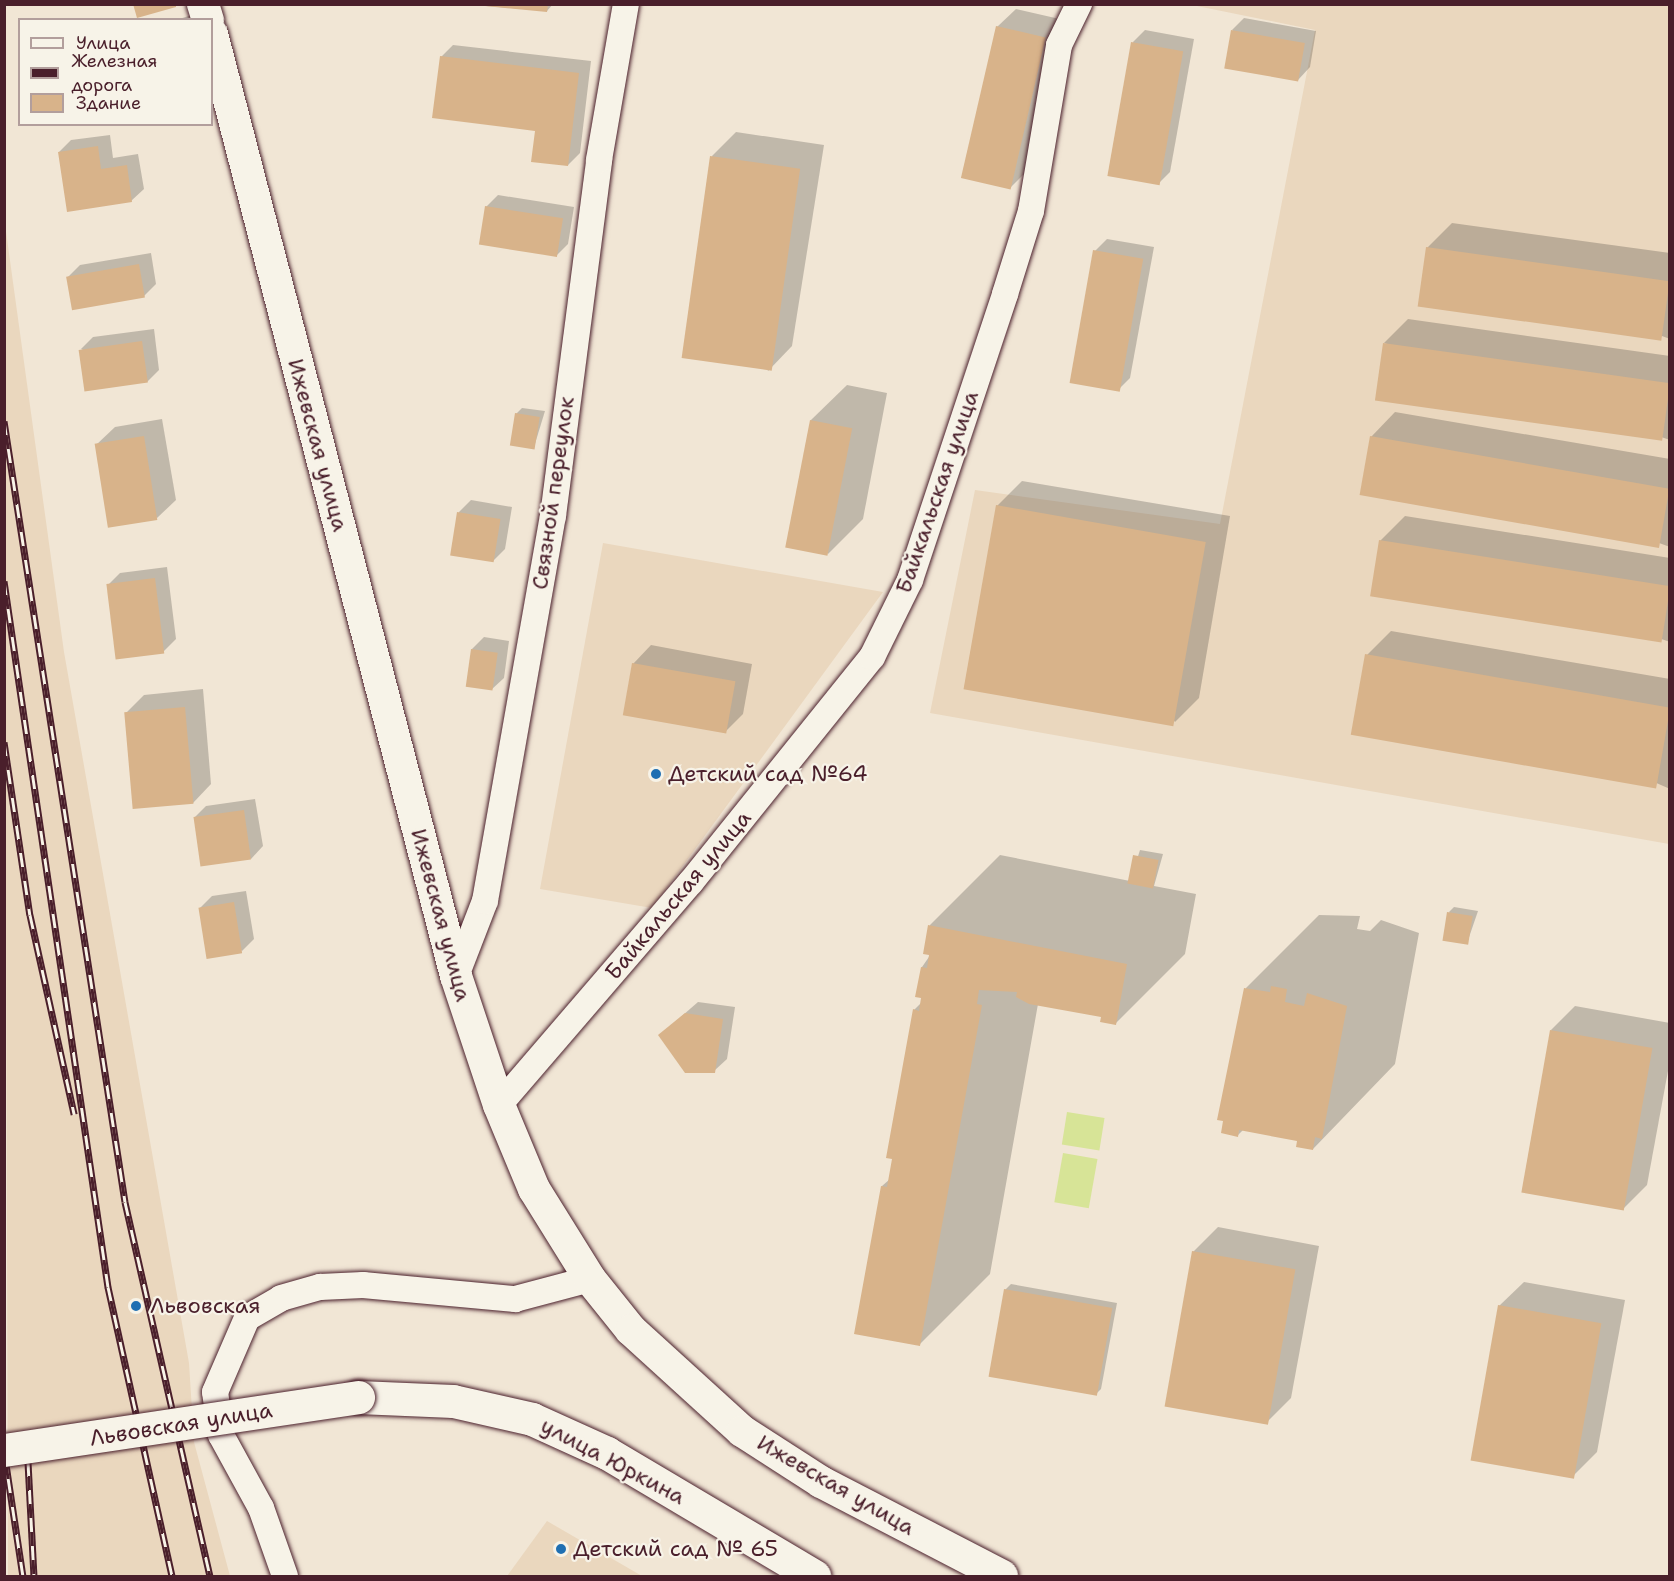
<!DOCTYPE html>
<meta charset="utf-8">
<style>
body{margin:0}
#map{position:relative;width:1674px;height:1581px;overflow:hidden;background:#f1e6d5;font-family:"Shantell Sans",sans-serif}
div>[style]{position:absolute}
.built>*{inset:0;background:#ead7be}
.green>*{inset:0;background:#d7e497;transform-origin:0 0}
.shadow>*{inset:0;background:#0003}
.building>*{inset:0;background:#d8b38a;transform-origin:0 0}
.roads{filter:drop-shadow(0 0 2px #4a1f2b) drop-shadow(0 0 2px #4a1f2b)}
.minor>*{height:26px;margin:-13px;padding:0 13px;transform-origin:13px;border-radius:13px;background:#f7f3e8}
.tertiary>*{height:32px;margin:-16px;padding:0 16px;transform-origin:16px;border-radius:16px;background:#f7f3e8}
.secondary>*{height:33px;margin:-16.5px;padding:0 16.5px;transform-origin:16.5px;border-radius:16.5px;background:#f7f3e8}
.rail>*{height:7px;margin-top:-3.5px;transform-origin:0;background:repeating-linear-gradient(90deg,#f7f3e8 0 14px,#4a1f2b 0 28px);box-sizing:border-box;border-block:2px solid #4a1f2b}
.bridges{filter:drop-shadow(0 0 2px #4a1f2b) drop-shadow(0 0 2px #4a1f2b)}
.secondary-bridge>*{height:33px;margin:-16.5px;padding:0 16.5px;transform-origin:16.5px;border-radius:16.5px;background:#f7f3e8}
.dots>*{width:16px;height:16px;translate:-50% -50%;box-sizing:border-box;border:3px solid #f7f3e8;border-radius:50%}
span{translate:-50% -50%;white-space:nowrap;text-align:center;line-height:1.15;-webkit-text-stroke:4.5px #f7f3e8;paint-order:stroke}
.street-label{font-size:22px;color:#4a1f2b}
.poi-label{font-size:22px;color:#4a1f2b}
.left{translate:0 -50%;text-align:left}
.frame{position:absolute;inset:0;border:6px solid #4a1f2b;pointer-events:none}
.legend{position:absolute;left:18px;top:18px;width:195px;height:108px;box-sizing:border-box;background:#f7f3e8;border:2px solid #b29e9c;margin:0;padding:8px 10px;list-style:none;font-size:18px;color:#4a1f2b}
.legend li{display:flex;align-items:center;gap:12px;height:30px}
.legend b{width:30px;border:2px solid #b29e9c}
</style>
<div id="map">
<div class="built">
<i style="clip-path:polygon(1192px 5px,1669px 5px,1669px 844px,930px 713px,975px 490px,1220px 524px,1315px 30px)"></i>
<i style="clip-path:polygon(4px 217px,64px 652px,189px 1363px,194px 1442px,230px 1576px,8px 1576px)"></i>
<i style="clip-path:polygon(603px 543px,883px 592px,652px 908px,540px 889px)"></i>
<i style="clip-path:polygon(547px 1521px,642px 1576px,507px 1576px)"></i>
</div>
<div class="green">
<i style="left:1067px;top:1112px;width:38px;height:33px;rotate:9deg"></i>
<i style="left:1063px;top:1153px;width:35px;height:50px;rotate:10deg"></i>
</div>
<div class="shadow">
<i style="clip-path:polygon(462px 4px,553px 4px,547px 11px)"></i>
<i style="clip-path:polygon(1016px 9px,1064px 20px,1029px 169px,1010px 188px,997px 27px)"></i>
<i style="clip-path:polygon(195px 14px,196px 20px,176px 20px)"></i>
<i style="clip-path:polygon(1244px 18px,1316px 31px,1310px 67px,1298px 80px,1232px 30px)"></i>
<i style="clip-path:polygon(1145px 30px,1194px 39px,1170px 172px,1158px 184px,1133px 42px)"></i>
<i style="clip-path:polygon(453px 45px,591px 61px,580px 153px,568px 165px,537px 129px,441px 57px)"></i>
<i style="clip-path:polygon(736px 132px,824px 145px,792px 346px,768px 371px,712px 156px)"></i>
<i style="clip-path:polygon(110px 135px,113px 158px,138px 154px,144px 189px,131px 201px,59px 152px,71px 140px)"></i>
<i style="clip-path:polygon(498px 195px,574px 207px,568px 244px,556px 256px,486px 207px)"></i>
<i style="clip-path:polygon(1452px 223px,1670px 253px,1670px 339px,1427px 248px)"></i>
<i style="clip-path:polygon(1107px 239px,1154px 247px,1130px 378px,1118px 390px,1095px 251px)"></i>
<i style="clip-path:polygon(151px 253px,156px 284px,144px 296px,68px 277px,80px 265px)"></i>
<i style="clip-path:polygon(1408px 319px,1670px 356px,1670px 440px,1384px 343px)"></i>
<i style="clip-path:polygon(154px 329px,159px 370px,147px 382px,81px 349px,93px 337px)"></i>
<i style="clip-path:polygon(847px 385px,887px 393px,863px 519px,828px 554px,811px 420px)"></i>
<i style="clip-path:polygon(522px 408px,545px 411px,534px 447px,516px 414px)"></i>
<i style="clip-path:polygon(1395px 412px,1670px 459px,1670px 547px,1371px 437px)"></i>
<i style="clip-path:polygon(162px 419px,176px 500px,157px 518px,96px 445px,115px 427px)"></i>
<i style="clip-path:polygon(1022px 481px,1230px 516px,1199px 698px,1175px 722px,997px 506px)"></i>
<i style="clip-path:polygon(471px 500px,512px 507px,505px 549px,493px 561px,452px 554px,459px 512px)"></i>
<i style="clip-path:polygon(1405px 516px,1670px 558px,1670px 642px,1380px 541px)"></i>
<i style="clip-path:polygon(167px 567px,176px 639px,164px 651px,117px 657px,108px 585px,120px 573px)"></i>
<i style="clip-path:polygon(1391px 631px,1670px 679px,1670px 789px,1367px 655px)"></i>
<i style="clip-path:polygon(484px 637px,509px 641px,504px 678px,491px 690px,472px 649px)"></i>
<i style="clip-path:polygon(651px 645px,752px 664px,743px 714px,725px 732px,633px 664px)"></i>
<i style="clip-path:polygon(203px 689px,211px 784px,193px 803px,126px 713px,144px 695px)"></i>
<i style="clip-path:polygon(255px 799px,263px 846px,251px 859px,194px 818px,206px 806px)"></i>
<i style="clip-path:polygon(1140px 850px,1163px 854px,1154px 886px,1196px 894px,1185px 954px,1115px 1024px,1103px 1016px,1038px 1004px,990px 1274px,920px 1344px,882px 1186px,890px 1179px,914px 1010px,922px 1002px,922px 967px,931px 954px,925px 953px,930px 925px,1000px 855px,1130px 881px)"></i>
<i style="clip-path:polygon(246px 891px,254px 939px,242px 951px,200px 908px,212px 896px)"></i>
<i style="clip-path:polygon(1454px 907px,1478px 911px,1467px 943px,1449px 912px)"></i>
<i style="clip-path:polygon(1319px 915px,1360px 916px,1357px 929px,1370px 931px,1381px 920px,1419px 933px,1395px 1064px,1313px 1149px,1299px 1140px,1243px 1130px,1238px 1135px,1246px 988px)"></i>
<i style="clip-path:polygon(698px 1002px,735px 1007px,727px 1059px,714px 1071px,660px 1035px)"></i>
<i style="clip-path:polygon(1575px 1006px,1670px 1023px,1670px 1060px,1647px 1185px,1622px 1210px,1551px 1030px)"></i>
<i style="clip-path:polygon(1218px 1227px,1319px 1246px,1291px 1398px,1266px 1423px,1193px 1252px)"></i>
<i style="clip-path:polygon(1524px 1282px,1625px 1300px,1597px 1452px,1572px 1477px,1499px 1306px)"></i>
<i style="clip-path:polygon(1011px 1284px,1117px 1303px,1101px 1389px,1095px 1395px,1005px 1290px)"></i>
</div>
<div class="building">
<i style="clip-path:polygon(133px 4px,176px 4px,176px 7px,137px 18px)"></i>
<i style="clip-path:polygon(465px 4px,548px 4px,547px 12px)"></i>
<i style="left:996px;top:26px;width:51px;height:156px;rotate:13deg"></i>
<i style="left:1231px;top:30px;width:75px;height:39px;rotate:10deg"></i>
<i style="left:1131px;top:42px;width:53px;height:136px;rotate:10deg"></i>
<i style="clip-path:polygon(440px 56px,579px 73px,568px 166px,531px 162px,535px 131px,432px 118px)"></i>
<i style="clip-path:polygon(98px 146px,101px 169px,127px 165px,132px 202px,67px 212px,58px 152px)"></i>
<i style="left:710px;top:156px;width:91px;height:204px;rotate:8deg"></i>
<i style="left:485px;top:206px;width:79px;height:39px;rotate:9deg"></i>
<i style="left:1426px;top:247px;width:246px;height:60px;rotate:8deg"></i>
<i style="left:1093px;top:250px;width:51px;height:135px;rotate:10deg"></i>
<i style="left:139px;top:264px;width:34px;height:74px;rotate:80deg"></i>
<i style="left:142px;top:341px;width:42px;height:64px;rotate:82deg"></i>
<i style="left:1383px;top:343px;width:290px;height:58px;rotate:8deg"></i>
<i style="left:515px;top:413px;width:25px;height:33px;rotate:9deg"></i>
<i style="left:810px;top:420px;width:43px;height:130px;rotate:11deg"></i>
<i style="left:144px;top:436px;width:85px;height:50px;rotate:81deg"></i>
<i style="left:1370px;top:436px;width:304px;height:60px;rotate:10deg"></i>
<i style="left:996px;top:505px;width:213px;height:187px;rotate:10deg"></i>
<i style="left:457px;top:512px;width:44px;height:44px;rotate:9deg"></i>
<i style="left:1379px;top:540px;width:295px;height:57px;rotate:9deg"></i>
<i style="left:155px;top:578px;width:76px;height:49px;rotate:83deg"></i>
<i style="left:471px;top:649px;width:27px;height:38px;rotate:8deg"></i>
<i style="left:1365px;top:654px;width:310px;height:82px;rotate:10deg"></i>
<i style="left:632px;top:663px;width:105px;height:53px;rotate:10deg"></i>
<i style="left:185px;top:707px;width:97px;height:61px;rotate:85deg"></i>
<i style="left:244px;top:810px;width:50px;height:51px;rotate:82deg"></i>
<i style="left:1133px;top:855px;width:26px;height:29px;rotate:11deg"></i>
<i style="left:234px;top:902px;width:52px;height:36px;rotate:81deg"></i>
<i style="left:1447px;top:912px;width:26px;height:29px;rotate:9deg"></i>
<i style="clip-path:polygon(928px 925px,1127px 964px,1116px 1025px,1100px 1022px,1101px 1017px,1029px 1004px,1016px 997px,1017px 992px,979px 990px,977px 1004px,982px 1005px,920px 1346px,854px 1334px,881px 1186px,887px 1187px,892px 1159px,886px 1158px,913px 1009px,919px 1011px,921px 998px,915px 997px,921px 967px,927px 968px,929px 955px,923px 954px)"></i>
<i style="clip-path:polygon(1271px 986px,1287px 989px,1285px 1002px,1304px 1006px,1307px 993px,1347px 1006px,1322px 1139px,1315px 1137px,1313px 1150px,1296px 1147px,1297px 1141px,1239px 1130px,1238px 1137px,1221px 1133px,1223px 1121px,1217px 1120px,1244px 988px,1270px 992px)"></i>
<i style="clip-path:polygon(685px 1013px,723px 1019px,715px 1073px,685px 1073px,658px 1035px)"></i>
<i style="left:1550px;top:1030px;width:104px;height:165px;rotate:10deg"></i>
<i style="left:1192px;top:1251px;width:105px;height:158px;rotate:10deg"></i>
<i style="left:1004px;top:1289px;width:110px;height:89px;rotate:10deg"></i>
<i style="left:1498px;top:1305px;width:105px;height:158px;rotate:10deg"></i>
</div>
<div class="roads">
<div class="minor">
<i style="left:456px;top:976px;width:80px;rotate:-68.9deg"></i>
<i style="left:485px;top:901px;width:391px;rotate:-80deg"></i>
<i style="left:553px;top:516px;width:359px;rotate:-82.6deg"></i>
<i style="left:599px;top:160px;width:158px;rotate:-80.2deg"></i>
<i style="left:499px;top:1105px;width:294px;rotate:-49.3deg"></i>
<i style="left:691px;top:882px;width:289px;rotate:-51.2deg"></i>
<i style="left:872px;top:657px;width:86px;rotate:-63.7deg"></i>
<i style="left:910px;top:580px;width:301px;rotate:-71.6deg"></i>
<i style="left:1005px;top:294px;width:87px;rotate:-72.6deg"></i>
<i style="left:1031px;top:211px;width:168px;rotate:-80.4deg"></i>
<i style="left:1059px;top:45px;width:46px;rotate:-64deg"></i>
<i style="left:285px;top:1576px;width:72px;rotate:-109.4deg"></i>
<i style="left:261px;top:1508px;width:83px;rotate:-118.7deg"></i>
<i style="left:221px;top:1435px;width:43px;rotate:-97.9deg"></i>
<i style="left:215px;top:1392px;width:81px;rotate:-66.6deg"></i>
<i style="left:247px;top:1318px;width:39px;rotate:-30deg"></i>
<i style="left:281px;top:1298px;width:41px;rotate:-15.8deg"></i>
<i style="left:320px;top:1287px;width:43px;rotate:-2.7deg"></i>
<i style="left:363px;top:1285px;width:153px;rotate:5.3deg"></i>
<i style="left:515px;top:1299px;width:78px;rotate:-14.9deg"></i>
</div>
<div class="tertiary">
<i style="left:203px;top:4px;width:17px;rotate:73deg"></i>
<i style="left:212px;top:34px;width:973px;rotate:75.48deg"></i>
<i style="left:456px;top:976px;width:136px;rotate:71.6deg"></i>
<i style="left:499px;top:1105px;width:91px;rotate:67.4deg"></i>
<i style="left:534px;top:1189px;width:106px;rotate:58.1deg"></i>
<i style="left:590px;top:1279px;width:65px;rotate:51.2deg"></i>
<i style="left:631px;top:1330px;width:150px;rotate:42.3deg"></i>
<i style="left:742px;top:1431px;width:94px;rotate:32.8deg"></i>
<i style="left:821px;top:1482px;width:204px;rotate:27.4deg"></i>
</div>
<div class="secondary">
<i style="left:358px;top:1397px;width:95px;rotate:2.4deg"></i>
<i style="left:453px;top:1401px;width:81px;rotate:12.8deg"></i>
<i style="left:532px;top:1419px;width:82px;rotate:24.4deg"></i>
<i style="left:607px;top:1453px;width:241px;rotate:30.7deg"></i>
</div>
</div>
<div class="rail">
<i style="left:4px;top:421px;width:790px;rotate:81.19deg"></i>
<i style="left:125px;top:1202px;width:384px;rotate:77.2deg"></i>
<i style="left:4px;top:581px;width:714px;rotate:81.62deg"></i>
<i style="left:108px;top:1287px;width:296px;rotate:77.5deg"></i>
<i style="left:4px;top:742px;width:175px;rotate:81.5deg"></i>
<i style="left:30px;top:915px;width:204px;rotate:77.5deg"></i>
<i style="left:4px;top:1451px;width:126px;rotate:81.4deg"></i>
<i style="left:28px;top:1462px;width:114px;rotate:87deg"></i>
</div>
<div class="bridges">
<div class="secondary-bridge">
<i style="left:4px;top:1450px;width:358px;rotate:-8.5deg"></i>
</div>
</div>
<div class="dots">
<i style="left:656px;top:774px;background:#1f6fb2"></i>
<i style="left:136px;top:1306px;background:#1f6fb2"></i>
<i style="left:561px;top:1549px;background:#1f6fb2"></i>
</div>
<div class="street-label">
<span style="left:318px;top:445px;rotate:75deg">Ижевская улица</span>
<span style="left:937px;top:492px;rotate:-71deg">Байкальская улица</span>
<span style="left:553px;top:493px;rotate:-82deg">Связной переулок</span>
<span style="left:678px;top:895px;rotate:-50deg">Байкальская улица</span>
<span style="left:441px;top:915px;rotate:75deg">Ижевская улица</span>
<span style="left:181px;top:1424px;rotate:-9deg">Львовская улица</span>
<span style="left:613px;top:1461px;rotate:28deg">улица Юркина</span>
<span style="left:836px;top:1485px;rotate:30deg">Ижевская улица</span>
</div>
<div class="poi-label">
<span class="left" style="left:668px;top:774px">Детский сад №64</span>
<span class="left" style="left:150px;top:1306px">Львовская</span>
<span class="left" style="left:573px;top:1549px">Детский сад № 65</span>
</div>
<div class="frame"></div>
<ul class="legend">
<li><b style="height:8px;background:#f7f3e8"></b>Улица</li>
<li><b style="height:8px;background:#4a1f2b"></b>Железная дорога</li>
<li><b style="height:16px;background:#d8b38a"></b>Здание</li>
</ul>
</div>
